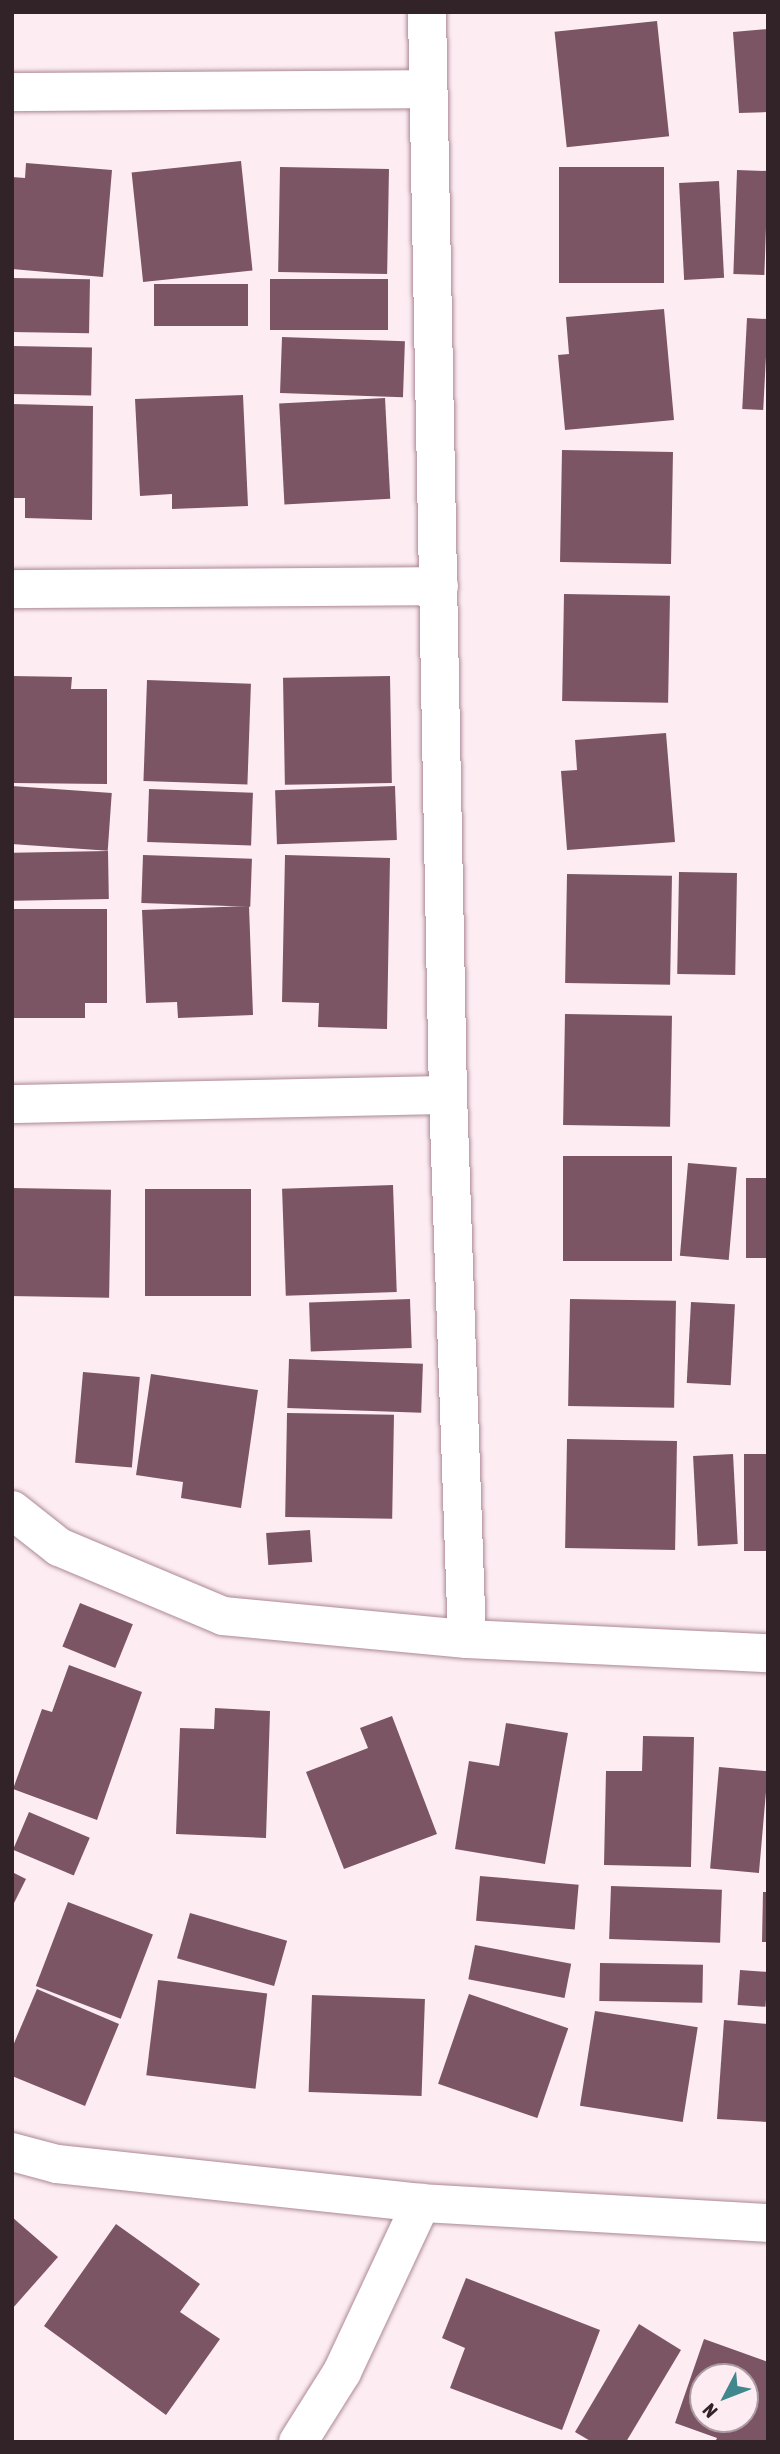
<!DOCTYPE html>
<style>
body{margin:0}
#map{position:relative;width:780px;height:2454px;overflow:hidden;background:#fdedf3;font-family:"Asap Condensed",sans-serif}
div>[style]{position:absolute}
.building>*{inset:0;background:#7c5565;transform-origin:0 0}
.roads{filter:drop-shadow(0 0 2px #ac8896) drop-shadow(0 0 2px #ac8896)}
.street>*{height:38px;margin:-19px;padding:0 19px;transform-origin:19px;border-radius:19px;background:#fff}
span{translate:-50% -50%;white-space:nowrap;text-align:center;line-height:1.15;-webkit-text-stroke:7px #fdedf3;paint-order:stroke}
.frame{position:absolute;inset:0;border:14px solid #322329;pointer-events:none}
.north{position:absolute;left:689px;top:2363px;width:70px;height:70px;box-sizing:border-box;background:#fdedf3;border:2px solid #ac9ca2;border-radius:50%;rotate:228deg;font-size:19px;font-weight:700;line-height:28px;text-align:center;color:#322329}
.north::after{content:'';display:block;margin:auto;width:24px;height:32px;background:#40888e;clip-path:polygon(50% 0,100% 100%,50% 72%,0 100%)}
</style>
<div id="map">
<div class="building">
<i style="left:657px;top:21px;width:116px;height:103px;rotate:84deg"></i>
<i style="clip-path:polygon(768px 29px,768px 112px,739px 113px,733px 32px)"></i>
<i style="left:241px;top:161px;width:110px;height:110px;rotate:84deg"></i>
<i style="clip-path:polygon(26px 163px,112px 170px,103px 277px,12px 269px,12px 177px,25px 178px)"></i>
<i style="left:280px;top:167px;width:109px;height:105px;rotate:1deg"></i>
<i style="left:559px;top:167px;width:105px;height:116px"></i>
<i style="left:737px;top:170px;width:31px;height:104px;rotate:2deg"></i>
<i style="left:719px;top:181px;width:97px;height:40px;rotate:87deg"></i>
<i style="left:12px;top:278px;width:78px;height:54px;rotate:1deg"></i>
<i style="left:270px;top:279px;width:118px;height:51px"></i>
<i style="left:154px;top:284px;width:94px;height:42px"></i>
<i style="clip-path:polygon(664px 309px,674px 420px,565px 430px,558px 355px,569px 354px,566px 317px)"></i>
<i style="left:747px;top:318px;width:21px;height:91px;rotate:3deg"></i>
<i style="left:282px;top:337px;width:123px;height:56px;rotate:2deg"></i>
<i style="left:12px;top:346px;width:80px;height:48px;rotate:1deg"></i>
<i style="clip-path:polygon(243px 395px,248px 506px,172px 509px,172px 494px,140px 496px,135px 399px)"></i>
<i style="left:385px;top:398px;width:101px;height:106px;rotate:87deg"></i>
<i style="clip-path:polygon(12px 404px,93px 406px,92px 520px,25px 518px,25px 498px,12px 498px)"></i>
<i style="left:562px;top:450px;width:111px;height:112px;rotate:1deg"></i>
<i style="left:564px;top:594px;width:106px;height:107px;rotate:1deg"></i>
<i style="clip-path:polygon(12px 676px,72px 677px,71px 689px,107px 689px,107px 784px,12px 783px)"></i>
<i style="left:390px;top:676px;width:107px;height:107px;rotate:89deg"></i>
<i style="left:147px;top:680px;width:104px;height:101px;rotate:2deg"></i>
<i style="clip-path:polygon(666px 733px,675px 842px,567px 850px,561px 771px,577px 770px,575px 740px)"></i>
<i style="left:12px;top:786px;width:100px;height:58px;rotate:4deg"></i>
<i style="left:395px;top:786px;width:54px;height:120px;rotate:88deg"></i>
<i style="left:149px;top:789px;width:104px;height:53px;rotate:2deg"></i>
<i style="left:108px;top:851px;width:48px;height:95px;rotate:89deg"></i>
<i style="left:143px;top:855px;width:109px;height:48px;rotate:2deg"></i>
<i style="clip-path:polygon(285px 855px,390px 858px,387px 1029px,318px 1027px,319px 1003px,282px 1002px)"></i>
<i style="left:679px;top:872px;width:58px;height:102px;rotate:1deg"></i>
<i style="left:567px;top:874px;width:105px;height:109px;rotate:1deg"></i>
<i style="clip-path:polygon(249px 906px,253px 1015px,178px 1018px,177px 1002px,146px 1003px,142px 910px)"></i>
<i style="clip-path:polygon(12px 909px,107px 909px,107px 1003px,85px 1003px,85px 1018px,12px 1018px)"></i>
<i style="left:565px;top:1014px;width:107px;height:111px;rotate:1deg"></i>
<i style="left:563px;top:1156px;width:109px;height:105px"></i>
<i style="left:688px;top:1163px;width:49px;height:93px;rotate:5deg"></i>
<i style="left:746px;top:1178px;width:22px;height:80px"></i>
<i style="left:393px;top:1185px;width:107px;height:111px;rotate:88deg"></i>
<i style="left:12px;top:1188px;width:99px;height:108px;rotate:1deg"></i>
<i style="left:145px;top:1189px;width:106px;height:107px"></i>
<i style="left:410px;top:1299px;width:49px;height:101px;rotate:88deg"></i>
<i style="left:570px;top:1299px;width:106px;height:107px;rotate:1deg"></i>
<i style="left:691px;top:1302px;width:44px;height:81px;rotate:3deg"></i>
<i style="left:289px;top:1359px;width:134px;height:49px;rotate:2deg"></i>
<i style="left:83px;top:1372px;width:57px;height:91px;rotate:5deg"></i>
<i style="clip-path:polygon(151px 1374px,258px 1390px,241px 1508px,181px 1498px,183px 1482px,136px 1475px)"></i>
<i style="left:287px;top:1413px;width:107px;height:104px;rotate:1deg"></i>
<i style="left:567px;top:1439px;width:110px;height:109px;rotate:1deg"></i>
<i style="left:733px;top:1454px;width:90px;height:40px;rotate:87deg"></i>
<i style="left:744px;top:1454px;width:24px;height:97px"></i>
<i style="left:310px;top:1530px;width:32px;height:44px;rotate:86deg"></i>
<i style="left:80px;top:1603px;width:57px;height:47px;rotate:22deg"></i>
<i style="clip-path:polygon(69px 1665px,142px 1692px,97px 1820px,13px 1789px,42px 1709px,52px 1712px)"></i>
<i style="clip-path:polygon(215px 1708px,270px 1711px,266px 1838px,176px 1834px,180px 1728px,214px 1729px)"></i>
<i style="clip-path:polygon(392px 1716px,437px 1834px,344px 1869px,306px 1772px,368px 1748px,360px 1728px)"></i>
<i style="clip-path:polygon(506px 1723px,568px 1733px,545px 1864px,455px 1849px,469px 1761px,499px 1766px)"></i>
<i style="clip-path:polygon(643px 1736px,694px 1737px,691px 1867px,604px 1865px,606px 1771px,642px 1771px)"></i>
<i style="left:719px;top:1767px;width:49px;height:102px;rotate:5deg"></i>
<i style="left:29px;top:1812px;width:66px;height:41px;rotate:23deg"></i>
<i style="clip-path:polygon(12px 1872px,26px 1879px,12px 1907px)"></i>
<i style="left:480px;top:1876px;width:99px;height:45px;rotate:5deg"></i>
<i style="left:611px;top:1886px;width:111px;height:53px;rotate:2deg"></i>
<i style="clip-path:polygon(763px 1892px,768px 1892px,768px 1942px,762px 1942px)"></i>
<i style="left:68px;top:1902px;width:91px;height:90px;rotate:21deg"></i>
<i style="left:190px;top:1913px;width:101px;height:47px;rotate:16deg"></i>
<i style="left:475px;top:1945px;width:98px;height:35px;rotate:11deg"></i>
<i style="left:600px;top:1963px;width:103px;height:38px;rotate:1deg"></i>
<i style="left:740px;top:1970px;width:28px;height:35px;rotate:4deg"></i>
<i style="left:158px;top:1980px;width:110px;height:96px;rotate:7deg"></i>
<i style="clip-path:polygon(37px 1989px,119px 2024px,85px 2106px,12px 2076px,12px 2048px)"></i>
<i style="left:469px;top:1994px;width:105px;height:95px;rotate:19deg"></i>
<i style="left:312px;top:1995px;width:113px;height:97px;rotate:2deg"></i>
<i style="left:595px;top:2011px;width:104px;height:96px;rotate:9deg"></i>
<i style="clip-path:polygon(724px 2020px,768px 2024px,768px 2122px,717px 2119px)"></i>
<i style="clip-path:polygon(12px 2217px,58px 2257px,12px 2309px)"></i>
<i style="clip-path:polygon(116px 2224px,200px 2284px,180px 2312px,220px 2339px,166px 2415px,44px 2326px)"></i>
<i style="clip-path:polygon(466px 2278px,600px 2330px,562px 2430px,450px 2388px,465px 2348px,442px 2338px)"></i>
<i style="clip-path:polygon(639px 2324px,681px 2350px,626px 2442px,592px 2442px,575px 2432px)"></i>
<i style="clip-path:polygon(evenodd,704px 2339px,768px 2362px,768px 2442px,715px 2442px,717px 2438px,675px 2423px,704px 2339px,703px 2377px,745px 2377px,745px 2419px,703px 2419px,703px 2377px)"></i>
</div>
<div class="roads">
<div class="street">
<i style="left:427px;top:12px;width:1083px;rotate:88.89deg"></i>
<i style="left:448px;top:1095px;width:544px;rotate:88deg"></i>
<i style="left:12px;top:92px;width:414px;rotate:-0.4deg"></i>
<i style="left:12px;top:589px;width:427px;rotate:-0.4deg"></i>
<i style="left:12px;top:1104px;width:436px;rotate:-1.2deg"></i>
<i style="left:12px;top:1510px;width:60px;rotate:38.2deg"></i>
<i style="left:59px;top:1547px;width:178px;rotate:22.8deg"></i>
<i style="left:223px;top:1616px;width:245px;rotate:5.4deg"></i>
<i style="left:467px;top:1639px;width:301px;rotate:2.7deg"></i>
<i style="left:12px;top:2152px;width:47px;rotate:14.9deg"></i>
<i style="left:57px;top:2164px;width:366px;rotate:6.1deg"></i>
<i style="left:421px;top:2203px;width:348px;rotate:3.3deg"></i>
<i style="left:298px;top:2442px;width:83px;rotate:-57.8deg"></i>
<i style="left:342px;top:2372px;width:187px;rotate:-64.9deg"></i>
</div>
</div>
<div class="frame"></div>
<div class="north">N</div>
</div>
